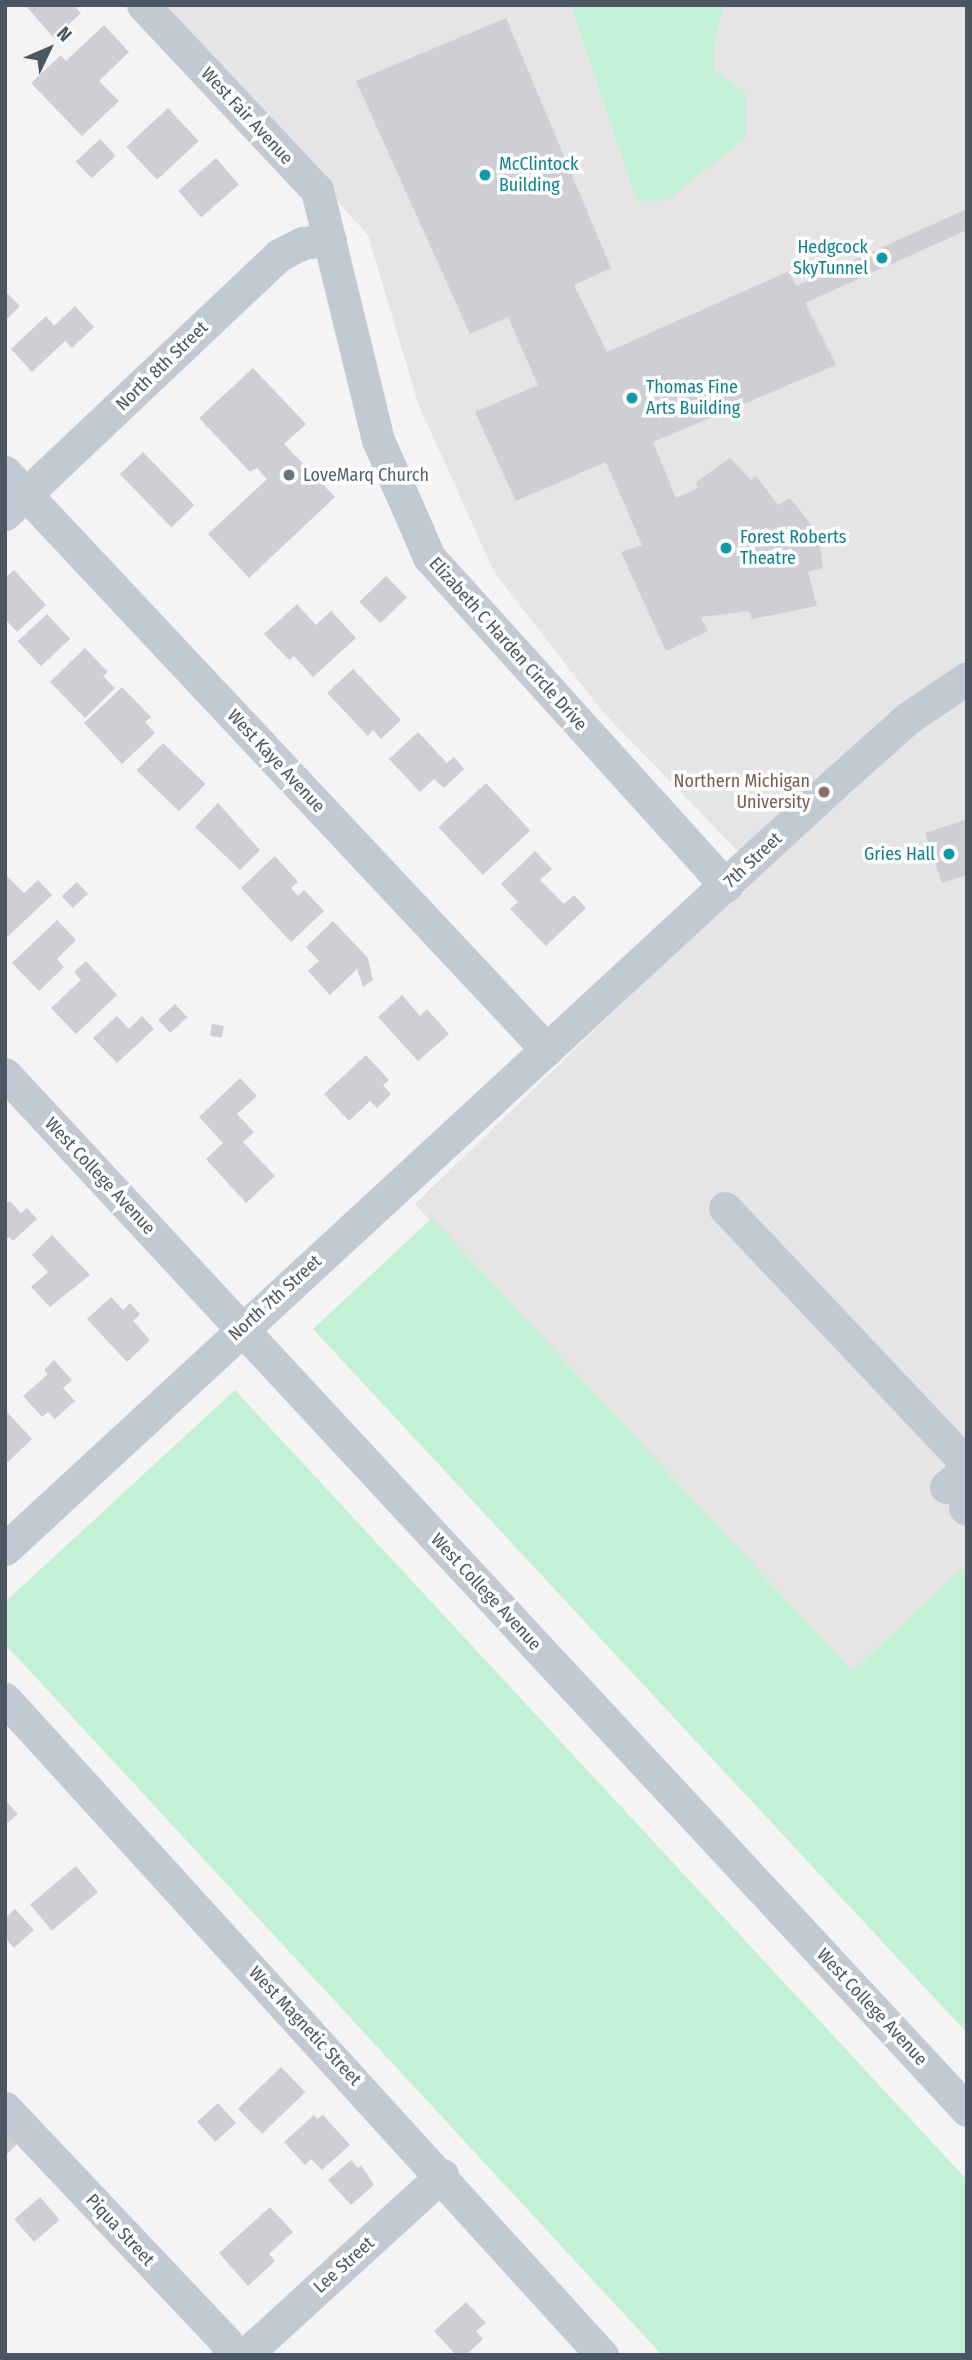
<!DOCTYPE html>
<style>
body{margin:0}
#map{position:relative;width:972px;height:2360px;overflow:hidden;background:#f5f3f3;font-family:"Fira Sans Condensed",sans-serif}
div>[style]{position:absolute}
.education>*{inset:0;background:#e6e4e5}
.green>*{inset:0;background:#c3f1d5}
.building>*{inset:0;background:#cdcfd5;transform-origin:0 0}
.minor>*{height:33px;margin:-16.5px;padding:0 16.5px;transform-origin:16.5px;border-radius:16.5px;background:#c1cad2}
.dots>*{width:19px;height:19px;translate:-50% -50%;box-sizing:border-box;border:4px solid #fff;border-radius:50%}
span{translate:-50% -50%;white-space:nowrap;text-align:center;line-height:1.15;-webkit-text-stroke:7px #fff;paint-order:stroke}
.street-label{font-size:18px;color:#4a5661}
.culture-label{font-size:18px;color:#0d838f}
.left{translate:0 -50%;text-align:left}
.right{translate:-100% -50%;text-align:right}
.worship-label{font-size:18px;color:#5b616d}
.education-label{font-size:18px;color:#785e54}
.frame{position:absolute;inset:0;border:7px solid #4a5661;pointer-events:none}
.north{position:absolute;left:14px;top:14px;width:70px;height:70px;-webkit-text-stroke:5px #fff;paint-order:stroke;rotate:46deg;font-size:19px;font-weight:700;line-height:28px;text-align:center;color:#4a5661}
.north::after{content:'';display:block;margin:auto;width:24px;height:32px;background:#4a5661;clip-path:polygon(50% 0,100% 100%,50% 72%,0 100%)}
</style>
<div id="map">
<div class="education">
<i style="clip-path:polygon(158px 5px,967px 5px,967px 1572px,963px 1569px,852px 1671px,415px 1204px,758px 872px,602px 711px,494px 572px,418px 403px,368px 235px)"></i>
</div>
<div class="green">
<i style="clip-path:polygon(571px 5px,724px 5px,714px 44px,715px 72px,746px 93px,745px 139px,666px 201px,637px 201px)"></i>
<i style="clip-path:polygon(432px 1218px,852px 1671px,963px 1568px,967px 1572px,967px 2033px,313px 1329px)"></i>
<i style="clip-path:polygon(235px 1390px,967px 2180px,967px 2355px,662px 2355px,5px 1644px,5px 1602px)"></i>
</div>
<div class="building">
<i style="clip-path:polygon(25px 5px,73px 5px,81px 13px,54px 38px)"></i>
<i style="clip-path:polygon(506px 18px,611px 268px,574px 285px,607px 352px,789px 271px,796px 286px,967px 209px,967px 230px,805px 303px,836px 365px,653px 442px,676px 498px,698px 488px,696px 482px,730px 458px,751px 480px,756px 476px,778px 505px,790px 498px,818px 533px,823px 568px,808px 572px,817px 606px,752px 619px,749px 611px,701px 617px,708px 631px,666px 651px,621px 552px,642px 545px,606px 462px,516px 501px,475px 412px,538px 385px,508px 317px,470px 334px,356px 81px)"></i>
<i style="clip-path:polygon(104px 25px,129px 52px,99px 81px,119px 101px,82px 136px,31px 83px,61px 55px,66px 61px)"></i>
<i style="left:168px;top:108px;width:45px;height:57px;rotate:47deg"></i>
<i style="left:100px;top:139px;width:23px;height:33px;rotate:47deg"></i>
<i style="left:216px;top:158px;width:35px;height:50px;rotate:49deg"></i>
<i style="clip-path:polygon(5px 291px,20px 306px,5px 321px)"></i>
<i style="clip-path:polygon(75px 306px,94px 327px,72px 348px,65px 341px,32px 372px,11px 349px,46px 316px,54px 326px)"></i>
<i style="clip-path:polygon(253px 368px,306px 424px,284px 444px,335px 497px,249px 578px,208px 534px,267px 479px,257px 468px,250px 472px,199px 418px)"></i>
<i style="left:143px;top:452px;width:74px;height:32px;rotate:46deg"></i>
<i style="clip-path:polygon(14px 570px,46px 605px,17px 632px,5px 619px,5px 578px)"></i>
<i style="left:386px;top:576px;width:30px;height:37px;rotate:46deg"></i>
<i style="clip-path:polygon(297px 604px,316px 625px,331px 611px,356px 638px,313px 677px,294px 656px,289px 660px,264px 634px)"></i>
<i style="left:47px;top:614px;width:34px;height:40px;rotate:47deg"></i>
<i style="clip-path:polygon(85px 648px,108px 672px,103px 676px,115px 688px,85px 718px,50px 682px)"></i>
<i style="clip-path:polygon(353px 669px,401px 720px,381px 739px,373px 730px,368px 736px,327px 693px)"></i>
<i style="clip-path:polygon(122px 687px,151px 717px,145px 722px,155px 733px,122px 764px,84px 723px)"></i>
<i style="clip-path:polygon(418px 732px,447px 763px,454px 757px,464px 769px,444px 788px,434px 779px,420px 792px,389px 759px)"></i>
<i style="left:163px;top:743px;width:59px;height:38px;rotate:44deg"></i>
<i style="left:486px;top:783px;width:65px;height:65px;rotate:47deg"></i>
<i style="clip-path:polygon(218px 803px,260px 850px,240px 870px,195px 827px)"></i>
<i style="clip-path:polygon(967px 819px,967px 875px,942px 883px,925px 833px)"></i>
<i style="clip-path:polygon(535px 851px,552px 869px,540px 880px,564px 904px,574px 895px,586px 908px,546px 946px,510px 909px,518px 902px,501px 884px)"></i>
<i style="clip-path:polygon(275px 856px,298px 882px,291px 888px,298px 896px,304px 890px,324px 911px,291px 942px,241px 888px)"></i>
<i style="clip-path:polygon(5px 874px,24px 893px,38px 880px,52px 895px,5px 939px)"></i>
<i style="left:77px;top:882px;width:16px;height:21px;rotate:47deg"></i>
<i style="clip-path:polygon(57px 920px,76px 940px,57px 959px,64px 967px,39px 991px,12px 963px)"></i>
<i style="clip-path:polygon(333px 921px,368px 958px,373px 980px,363px 987px,357px 969px,330px 995px,308px 971px,319px 961px,306px 947px)"></i>
<i style="clip-path:polygon(86px 961px,117px 995px,76px 1034px,51px 1008px,81px 980px,74px 972px)"></i>
<i style="clip-path:polygon(402px 995px,420px 1016px,427px 1009px,449px 1034px,418px 1061px,378px 1017px)"></i>
<i style="left:175px;top:1004px;width:18px;height:23px;rotate:47deg"></i>
<i style="clip-path:polygon(117px 1016px,129px 1029px,142px 1016px,154px 1029px,117px 1063px,93px 1038px)"></i>
<i style="left:212px;top:1024px;width:12px;height:12px;rotate:9deg"></i>
<i style="clip-path:polygon(366px 1055px,389px 1080px,383px 1085px,391px 1094px,377px 1108px,370px 1101px,349px 1121px,324px 1094px)"></i>
<i style="clip-path:polygon(240px 1078px,257px 1096px,237px 1114px,254px 1132px,243px 1142px,275px 1176px,246px 1203px,206px 1159px,223px 1143px,199px 1117px)"></i>
<i style="clip-path:polygon(10px 1201px,21px 1213px,27px 1208px,37px 1219px,13px 1241px,9px 1237px,5px 1241px,5px 1203px)"></i>
<i style="clip-path:polygon(52px 1235px,90px 1275px,50px 1307px,31px 1287px,48px 1272px,32px 1255px)"></i>
<i style="clip-path:polygon(111px 1297px,123px 1310px,130px 1303px,140px 1314px,133px 1321px,150px 1340px,127px 1362px,87px 1319px)"></i>
<i style="clip-path:polygon(54px 1360px,72px 1380px,63px 1388px,75px 1401px,55px 1419px,48px 1412px,42px 1417px,23px 1396px,48px 1374px,44px 1370px)"></i>
<i style="clip-path:polygon(5px 1410px,32px 1439px,8px 1462px,5px 1459px)"></i>
<i style="clip-path:polygon(5px 1800px,18px 1814px,5px 1825px)"></i>
<i style="left:76px;top:1866px;width:34px;height:60px;rotate:50deg"></i>
<i style="clip-path:polygon(15px 1909px,34px 1930px,14px 1948px,5px 1938px,5px 1918px)"></i>
<i style="left:281px;top:2067px;width:35px;height:60px;rotate:46deg"></i>
<i style="left:218px;top:2103px;width:27px;height:28px;rotate:48deg"></i>
<i style="clip-path:polygon(314px 2115px,317px 2119px,323px 2115px,350px 2145px,322px 2170px,311px 2159px,305px 2165px,284px 2142px)"></i>
<i style="clip-path:polygon(5px 2128px,19px 2142px,5px 2156px)"></i>
<i style="clip-path:polygon(351px 2160px,358px 2168px,361px 2165px,374px 2185px,351px 2205px,328px 2180px)"></i>
<i style="left:40px;top:2197px;width:30px;height:34px;rotate:49deg"></i>
<i style="clip-path:polygon(270px 2207px,293px 2232px,269px 2254px,275px 2261px,248px 2286px,219px 2253px)"></i>
<i style="clip-path:polygon(466px 2302px,486px 2323px,476px 2331px,483px 2339px,466px 2355px,456px 2355px,434px 2331px)"></i>
</div>
<div class="minor">
<i style="left:143px;top:5px;width:254px;rotate:46.8deg"></i>
<i style="left:317px;top:190px;width:257px;rotate:76.3deg"></i>
<i style="left:378px;top:440px;width:128px;rotate:66.4deg"></i>
<i style="left:429px;top:557px;width:443px;rotate:47.9deg"></i>
<i style="left:5px;top:472px;width:792px;rotate:46.84deg"></i>
<i style="left:5px;top:514px;width:377px;rotate:-43.4deg"></i>
<i style="left:279px;top:255px;width:27px;rotate:-27deg"></i>
<i style="left:303px;top:243px;width:27px;rotate:-8deg"></i>
<i style="left:5px;top:1074px;width:1414px;rotate:47.12deg"></i>
<i style="left:725px;top:1208px;width:352px;rotate:46.6deg"></i>
<i style="left:946px;top:1487px;width:28px;rotate:-41deg"></i>
<i style="left:965px;top:1508px;width:2px;rotate:27deg"></i>
<i style="left:5px;top:1549px;width:1128px;rotate:-42.7deg"></i>
<i style="left:834px;top:784px;width:99px;rotate:-41.7deg"></i>
<i style="left:908px;top:718px;width:71px;rotate:-34.1deg"></i>
<i style="left:5px;top:1699px;width:887px;rotate:47.7deg"></i>
<i style="left:5px;top:2108px;width:322px;rotate:46.6deg"></i>
<i style="left:226px;top:2342px;width:14px;rotate:73deg"></i>
<i style="left:245px;top:2355px;width:267px;rotate:-42.4deg"></i>
</div>
<div class="dots">
<i style="left:485px;top:175px;background:#0f9aa8"></i>
<i style="left:882px;top:258px;background:#0f9aa8"></i>
<i style="left:632px;top:398px;background:#0f9aa8"></i>
<i style="left:289px;top:475px;background:#6b7280"></i>
<i style="left:726px;top:548px;background:#0f9aa8"></i>
<i style="left:824px;top:792px;background:#8d6e63"></i>
<i style="left:949px;top:854px;background:#0f9aa8"></i>
</div>
<div class="street-label">
<span style="left:247px;top:116px;rotate:47deg">West Fair Avenue</span>
<span style="left:162px;top:366px;rotate:-44deg">North 8th Street</span>
<span style="left:508px;top:644px;rotate:48deg">Elizabeth C Harden Circle Drive</span>
<span style="left:276px;top:761px;rotate:47deg">West Kaye Avenue</span>
<span style="left:753px;top:860px;rotate:-43deg">7th Street</span>
<span style="left:100px;top:1176px;rotate:47deg">West College Avenue</span>
<span style="left:275px;top:1298px;rotate:-42deg">North 7th Street</span>
<span style="left:486px;top:1592px;rotate:47deg">West College Avenue</span>
<span style="left:872px;top:2007px;rotate:47deg">West College Avenue</span>
<span style="left:305px;top:2026px;rotate:47deg">West Magnetic Street</span>
<span style="left:120px;top:2230px;rotate:47deg">Piqua Street</span>
<span style="left:344px;top:2265px;rotate:-42deg">Lee Street</span>
</div>
<div class="culture-label">
<span class="left" style="left:499px;top:175px">McClintock<br>Building</span>
<span class="right" style="left:868px;top:258px">Hedgcock<br>SkyTunnel</span>
<span class="left" style="left:646px;top:398px">Thomas Fine<br>Arts Building</span>
<span class="left" style="left:740px;top:548px">Forest Roberts<br>Theatre</span>
<span class="right" style="left:935px;top:854px">Gries Hall</span>
</div>
<div class="worship-label">
<span class="left" style="left:303px;top:475px">LoveMarq Church</span>
</div>
<div class="education-label">
<span class="right" style="left:810px;top:792px">Northern Michigan<br>University</span>
</div>
<div class="frame"></div>
<div class="north">N</div>
</div>
